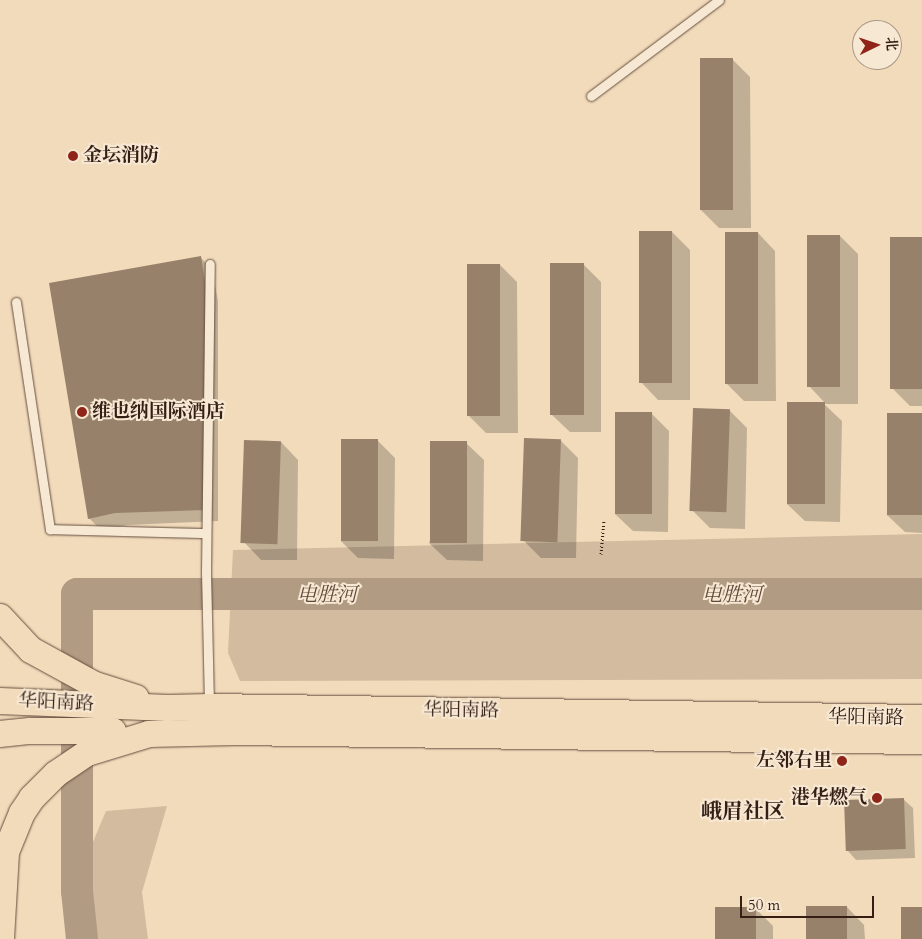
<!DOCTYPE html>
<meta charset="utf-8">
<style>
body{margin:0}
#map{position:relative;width:922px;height:939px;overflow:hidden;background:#f2dbbb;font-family:Cardo,"Noto Serif SC",serif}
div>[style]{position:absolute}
.green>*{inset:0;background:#d2bb9f}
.shadow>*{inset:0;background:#0003}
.river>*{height:32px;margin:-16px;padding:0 16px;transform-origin:16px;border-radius:16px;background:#b29b83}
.building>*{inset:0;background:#97816b;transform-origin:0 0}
.path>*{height:3px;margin-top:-1.5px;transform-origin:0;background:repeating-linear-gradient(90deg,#351f15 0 1px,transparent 0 3.5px)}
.roads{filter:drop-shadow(0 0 1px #644e3e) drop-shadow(0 0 1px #644e3e)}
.service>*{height:9px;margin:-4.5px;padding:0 4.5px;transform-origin:4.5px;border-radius:4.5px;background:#f7e8d3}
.primary>*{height:26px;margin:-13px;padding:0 13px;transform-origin:13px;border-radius:13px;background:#f2dbbb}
.dots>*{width:14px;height:14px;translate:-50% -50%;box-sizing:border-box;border:2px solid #f7e8d3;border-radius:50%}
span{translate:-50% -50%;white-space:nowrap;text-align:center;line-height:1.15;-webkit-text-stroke:4px #f7e8d3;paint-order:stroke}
.poi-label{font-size:19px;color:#351f15;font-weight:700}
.left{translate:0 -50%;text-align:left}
.right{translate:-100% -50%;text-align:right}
.street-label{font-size:19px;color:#351f15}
.water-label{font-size:20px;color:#614a3c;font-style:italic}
.quarter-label{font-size:21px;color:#351f15;font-weight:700}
.north{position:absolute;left:852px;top:20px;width:50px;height:50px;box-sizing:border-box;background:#f7e8d3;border:1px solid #a99887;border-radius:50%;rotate:86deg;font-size:14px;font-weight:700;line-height:20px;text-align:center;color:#351f15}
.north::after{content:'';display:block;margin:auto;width:18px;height:22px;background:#8f2418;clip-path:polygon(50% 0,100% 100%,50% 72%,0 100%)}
.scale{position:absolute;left:740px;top:896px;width:134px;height:22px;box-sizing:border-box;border:2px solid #351f15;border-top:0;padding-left:6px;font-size:15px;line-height:18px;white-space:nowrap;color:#351f15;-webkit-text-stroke:4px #f7e8d3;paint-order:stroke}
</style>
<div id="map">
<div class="green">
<i style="clip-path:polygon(922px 534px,922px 679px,240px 681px,228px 653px,233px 550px)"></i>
<i style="clip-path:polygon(167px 806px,142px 892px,148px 939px,96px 939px,90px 849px,106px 811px)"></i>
</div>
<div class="shadow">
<i style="clip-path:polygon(733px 60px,750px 77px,751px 228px,719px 228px,701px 210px)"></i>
<i style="clip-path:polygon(672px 232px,690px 250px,690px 400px,658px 400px,641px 382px)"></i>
<i style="clip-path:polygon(758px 233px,775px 251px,776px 401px,744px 401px,726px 383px)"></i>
<i style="clip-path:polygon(840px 236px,858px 254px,858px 404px,824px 404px,842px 421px,840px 522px,805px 521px,787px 504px,789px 403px,826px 404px,809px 386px)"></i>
<i style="clip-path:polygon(922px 238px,922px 406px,910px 406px,892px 388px)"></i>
<i style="clip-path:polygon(200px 257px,212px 269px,218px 301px,218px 521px,128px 525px,101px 530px,89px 518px)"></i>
<i style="clip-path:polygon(583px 264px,601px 282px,601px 432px,570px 432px,552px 415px)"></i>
<i style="clip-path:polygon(500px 265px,517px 282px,518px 433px,486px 433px,468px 415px)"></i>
<i style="clip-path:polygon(729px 410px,747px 428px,745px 529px,710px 528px,692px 510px)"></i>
<i style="clip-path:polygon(652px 414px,669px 431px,668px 532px,633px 531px,615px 514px)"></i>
<i style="clip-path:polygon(922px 414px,922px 533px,905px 532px,887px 515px)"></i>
<i style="clip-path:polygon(377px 440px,395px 458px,394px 559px,358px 558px,341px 541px)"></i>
<i style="clip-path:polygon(560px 440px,578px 458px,576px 558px,541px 558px,523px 540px)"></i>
<i style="clip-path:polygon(281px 442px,298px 460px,297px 560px,261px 560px,244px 542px)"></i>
<i style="clip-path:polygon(466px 443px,484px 460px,483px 561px,447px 560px,429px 543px)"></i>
<i style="clip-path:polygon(903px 799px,913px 808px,915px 858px,856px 860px,847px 850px)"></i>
<i style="clip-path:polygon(847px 907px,864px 925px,865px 939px,808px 939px)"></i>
<i style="clip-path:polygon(756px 909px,773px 926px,773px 939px,716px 939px)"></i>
</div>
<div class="river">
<i style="left:82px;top:939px;width:48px;rotate:-95.9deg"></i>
<i style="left:77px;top:891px;width:297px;rotate:-90deg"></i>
<i style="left:77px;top:594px;width:845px"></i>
</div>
<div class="building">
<i style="left:733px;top:58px;width:152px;height:33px;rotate:90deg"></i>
<i style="left:639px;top:231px;width:33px;height:152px"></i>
<i style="left:725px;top:232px;width:33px;height:152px"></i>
<i style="left:807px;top:235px;width:33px;height:152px"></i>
<i style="left:890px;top:237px;width:32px;height:152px"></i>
<i style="clip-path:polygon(201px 256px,206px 288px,206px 510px,115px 513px,88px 519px,49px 283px)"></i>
<i style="left:550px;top:263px;width:34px;height:152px"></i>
<i style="left:467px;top:264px;width:33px;height:152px"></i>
<i style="left:787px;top:402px;width:38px;height:102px"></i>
<i style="left:693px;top:408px;width:37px;height:103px;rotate:2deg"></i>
<i style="left:615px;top:412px;width:37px;height:102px"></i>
<i style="left:887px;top:413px;width:35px;height:102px"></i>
<i style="left:524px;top:438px;width:37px;height:103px;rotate:2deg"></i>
<i style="left:341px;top:439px;width:37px;height:102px"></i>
<i style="left:244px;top:440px;width:37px;height:103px;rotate:2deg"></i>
<i style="left:430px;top:441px;width:37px;height:102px"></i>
<i style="left:904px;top:798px;width:51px;height:60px;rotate:88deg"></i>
<i style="left:806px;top:906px;width:41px;height:33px"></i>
<i style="left:756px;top:907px;width:32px;height:41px;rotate:90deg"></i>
<i style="left:901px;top:907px;width:21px;height:32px"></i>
</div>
<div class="path">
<i style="left:601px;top:554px;width:33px;rotate:-85deg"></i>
</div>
<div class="roads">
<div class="service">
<i style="left:591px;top:96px;width:160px;rotate:-36.9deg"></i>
<i style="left:16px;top:302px;width:230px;rotate:81.5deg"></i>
<i style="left:50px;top:529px;width:156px;rotate:1.5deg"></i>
<i style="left:209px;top:704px;width:131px;rotate:-91.3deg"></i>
<i style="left:206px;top:573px;width:309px;rotate:-89.3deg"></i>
</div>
<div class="primary">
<i style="left:0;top:617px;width:45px;rotate:46.8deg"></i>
<i style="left:31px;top:650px;width:73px;rotate:28.7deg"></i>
<i style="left:95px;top:685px;width:43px;rotate:17.6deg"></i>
<i style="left:0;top:701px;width:168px;rotate:2.4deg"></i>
<i style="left:168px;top:708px;width:42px;rotate:-1.4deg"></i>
<i style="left:210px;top:707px;width:712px;rotate:0.89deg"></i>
<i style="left:0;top:734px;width:30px;rotate:-6deg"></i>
<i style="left:30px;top:731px;width:83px"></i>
<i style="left:1px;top:939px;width:87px;rotate:-86.7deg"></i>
<i style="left:6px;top:852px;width:42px;rotate:-67.7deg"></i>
<i style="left:22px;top:813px;width:18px;rotate:-56deg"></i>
<i style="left:32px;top:798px;width:34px;rotate:-45deg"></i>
<i style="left:56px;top:774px;width:37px;rotate:-34deg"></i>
<i style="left:87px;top:753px;width:65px;rotate:-17deg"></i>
<i style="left:149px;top:734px;width:85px;rotate:-1.3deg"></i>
<i style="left:234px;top:732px;width:688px;rotate:0.75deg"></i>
</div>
</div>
<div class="dots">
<i style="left:73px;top:156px;background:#8f2418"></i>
<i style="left:82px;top:412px;background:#8f2418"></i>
<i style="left:842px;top:761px;background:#8f2418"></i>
<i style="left:877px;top:798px;background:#8f2418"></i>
</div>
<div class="poi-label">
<span class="left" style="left:83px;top:156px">金坛消防</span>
<span class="left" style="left:92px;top:412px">维也纳国际酒店</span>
<span class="right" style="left:832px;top:761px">左邻右里</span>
<span class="right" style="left:867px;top:798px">港华燃气</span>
</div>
<div class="street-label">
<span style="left:56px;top:703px;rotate:3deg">华阳南路</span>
<span style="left:461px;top:711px;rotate:1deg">华阳南路</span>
<span style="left:866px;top:718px;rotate:1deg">华阳南路</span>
</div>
<div class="water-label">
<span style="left:327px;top:594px">电胜河</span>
<span style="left:732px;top:594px">电胜河</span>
</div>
<div class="quarter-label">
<span style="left:743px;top:812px">峨眉社区</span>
</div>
<div class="north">北</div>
<div class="scale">50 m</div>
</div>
